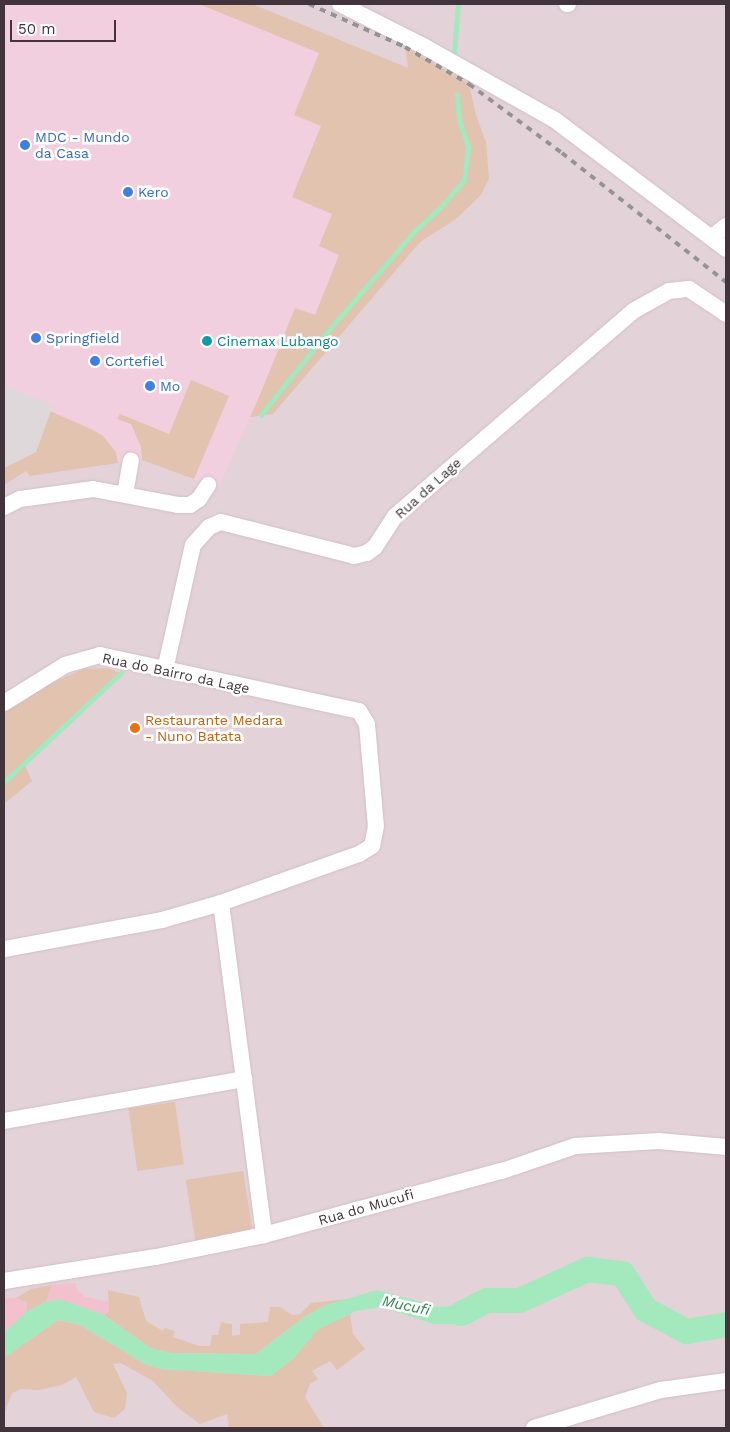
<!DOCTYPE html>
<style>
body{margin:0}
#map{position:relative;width:730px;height:1432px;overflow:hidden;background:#f0e3e8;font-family:"Work Sans",sans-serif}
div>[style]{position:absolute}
.residential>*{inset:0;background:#e3d2d8;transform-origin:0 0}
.commercial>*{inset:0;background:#f1cfdf}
.green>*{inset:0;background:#e1c3af;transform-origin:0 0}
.sand>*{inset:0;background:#f2c1cd}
.parking>*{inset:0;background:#ded8db}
.water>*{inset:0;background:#a3e9bd}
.stream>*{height:4.5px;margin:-2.25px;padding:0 2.25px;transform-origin:2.25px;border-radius:2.25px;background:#a3e9bd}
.river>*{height:25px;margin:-12.5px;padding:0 12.5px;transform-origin:12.5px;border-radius:12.5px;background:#a3e9bd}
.roads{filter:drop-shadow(0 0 1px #d2bec6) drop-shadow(0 0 1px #d2bec6)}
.street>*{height:16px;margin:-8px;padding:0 8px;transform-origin:8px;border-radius:8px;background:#fff}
.rail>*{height:4px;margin-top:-2px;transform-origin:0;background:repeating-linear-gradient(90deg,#939393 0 6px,transparent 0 12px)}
.dots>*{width:14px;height:14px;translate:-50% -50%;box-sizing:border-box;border:2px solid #fff;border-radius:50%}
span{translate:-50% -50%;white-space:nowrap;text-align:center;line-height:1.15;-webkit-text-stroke:5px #fff;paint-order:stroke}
.shop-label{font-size:14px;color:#366cbe}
.left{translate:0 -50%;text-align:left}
.culture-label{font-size:14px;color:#0d838f}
.street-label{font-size:14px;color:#41343a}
.food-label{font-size:14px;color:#c56008}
.water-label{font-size:15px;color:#2f8650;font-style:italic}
.frame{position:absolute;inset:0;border:5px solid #41343a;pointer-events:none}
.scale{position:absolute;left:10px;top:20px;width:106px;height:22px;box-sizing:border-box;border:2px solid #41343a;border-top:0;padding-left:6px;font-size:15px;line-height:18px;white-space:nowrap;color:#41343a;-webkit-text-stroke:4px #fff;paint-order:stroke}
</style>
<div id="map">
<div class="residential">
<i style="left:4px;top:4px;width:722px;height:1424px"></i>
</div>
<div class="commercial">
<i style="clip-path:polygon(4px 4px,252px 4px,408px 69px,429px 138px,250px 417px,218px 489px,142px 460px,30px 476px,26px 471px,4px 485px)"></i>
</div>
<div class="green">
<i style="clip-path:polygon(199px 4px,252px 4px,408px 68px,405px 47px,469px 84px,476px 115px,486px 142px,489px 179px,480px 196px,456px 219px,420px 242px,273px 414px,250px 417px,218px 489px,262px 390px,295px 308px,315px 315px,339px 255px,319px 246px,332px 214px,292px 197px,321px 126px,294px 115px,319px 53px)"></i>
<i style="clip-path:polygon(191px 380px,229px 396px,194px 479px,142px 460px,141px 447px,131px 424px,117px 419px,120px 414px,169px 434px)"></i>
<i style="clip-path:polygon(50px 411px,93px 430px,103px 436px,116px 452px,118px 463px,30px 476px,26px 471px,4px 485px,4px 468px,36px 452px)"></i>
<i style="clip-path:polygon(107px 668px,121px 673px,24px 763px,32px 781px,4px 804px,4px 711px,50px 684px,84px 669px)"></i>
<i style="left:175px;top:1102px;width:63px;height:47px;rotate:82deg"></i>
<i style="left:243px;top:1171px;width:61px;height:58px;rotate:81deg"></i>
<i style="clip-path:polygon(52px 1285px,46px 1302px,26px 1312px,27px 1303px,16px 1298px,31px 1289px)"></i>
<i style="clip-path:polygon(108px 1290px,139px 1297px,146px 1321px,163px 1331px,165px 1328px,174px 1331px,173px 1337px,199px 1346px,210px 1346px,212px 1335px,218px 1335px,221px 1322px,232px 1324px,232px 1336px,240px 1335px,240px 1324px,268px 1322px,270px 1307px,280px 1307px,292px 1315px,300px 1314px,311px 1303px,348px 1299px,326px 1305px,304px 1317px,256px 1354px,171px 1353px,150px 1348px,104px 1315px,109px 1311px)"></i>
<i style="clip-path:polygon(350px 1314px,353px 1334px,365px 1349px,337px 1370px,330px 1361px,312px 1371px,318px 1379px,310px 1384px,305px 1397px,324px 1428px,229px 1428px,227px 1414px,200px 1424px,177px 1407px,153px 1381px,121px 1363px,113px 1364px,127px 1393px,125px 1409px,114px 1418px,94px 1412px,76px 1377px,62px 1385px,38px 1390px,21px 1389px,12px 1393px,4px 1414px,4px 1358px,58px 1320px,80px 1325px,145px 1364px,161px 1369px,271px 1376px,294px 1358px,317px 1330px)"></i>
</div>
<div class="sand">
<i style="clip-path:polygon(76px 1283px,77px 1291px,86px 1297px,109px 1302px,109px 1311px,104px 1315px,60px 1299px,46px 1302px,52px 1285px)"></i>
<i style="clip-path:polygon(4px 1298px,16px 1298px,27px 1303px,26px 1312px,6px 1332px,4px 1331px)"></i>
</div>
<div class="parking">
<i style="clip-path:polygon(4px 385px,53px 405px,36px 452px,4px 468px)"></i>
</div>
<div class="water">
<i style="clip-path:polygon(377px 1290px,439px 1307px,452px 1306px,487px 1290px,493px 1307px,454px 1324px,434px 1324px,381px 1307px,356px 1311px,317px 1330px,294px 1358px,271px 1376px,161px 1369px,145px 1364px,80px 1325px,58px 1320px,4px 1358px,4px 1333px,26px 1312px,46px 1302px,60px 1299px,104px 1315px,150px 1348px,171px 1353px,256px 1354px,304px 1317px,326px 1305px)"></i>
</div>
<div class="stream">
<i style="left:454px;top:53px;width:49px;rotate:-85.3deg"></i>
<i style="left:261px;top:415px;width:107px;rotate:-51.4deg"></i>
<i style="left:328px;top:331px;width:131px;rotate:-49deg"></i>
<i style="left:414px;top:232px;width:37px;rotate:-43deg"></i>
<i style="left:441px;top:207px;width:35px;rotate:-49deg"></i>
<i style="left:464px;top:181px;width:34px;rotate:-83deg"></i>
<i style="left:468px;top:147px;width:29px;rotate:-108deg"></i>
<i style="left:459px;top:119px;width:24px;rotate:-95deg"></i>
<i style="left:4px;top:782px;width:160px;rotate:-43deg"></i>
</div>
<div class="river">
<i style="left:461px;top:1313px;width:29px;rotate:-27deg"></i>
<i style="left:487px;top:1300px;width:32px"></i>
<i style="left:519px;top:1300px;width:75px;rotate:-24.5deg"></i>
<i style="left:587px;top:1269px;width:35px;rotate:7deg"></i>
<i style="left:622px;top:1273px;width:43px;rotate:57.4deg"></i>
<i style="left:645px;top:1309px;width:47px;rotate:28.2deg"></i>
<i style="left:686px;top:1331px;width:41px;rotate:-9.9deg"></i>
</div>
<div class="roads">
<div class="street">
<i style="left:340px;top:4px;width:95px;rotate:26.8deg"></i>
<i style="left:425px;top:47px;width:149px;rotate:29.3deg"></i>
<i style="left:555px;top:120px;width:214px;rotate:37deg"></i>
<i style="left:567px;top:4px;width:1px"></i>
<i style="left:712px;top:237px;width:18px;rotate:-38deg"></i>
<i style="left:125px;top:494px;width:34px;rotate:-80deg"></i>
<i style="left:4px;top:507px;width:18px;rotate:-27deg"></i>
<i style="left:20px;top:499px;width:74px;rotate:-7.8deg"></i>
<i style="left:93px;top:489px;width:86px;rotate:10.7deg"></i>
<i style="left:178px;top:505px;width:12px"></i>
<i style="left:190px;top:505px;width:11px;rotate:-34deg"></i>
<i style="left:199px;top:499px;width:17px;rotate:-57deg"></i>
<i style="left:165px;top:670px;width:128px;rotate:-77.4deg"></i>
<i style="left:193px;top:545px;width:24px;rotate:-48deg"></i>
<i style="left:209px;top:527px;width:13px;rotate:-23deg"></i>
<i style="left:221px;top:522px;width:137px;rotate:14.3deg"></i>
<i style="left:354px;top:556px;width:13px;rotate:-13deg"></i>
<i style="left:367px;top:553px;width:10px;rotate:-37deg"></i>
<i style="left:375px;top:547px;width:37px;rotate:-57deg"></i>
<i style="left:395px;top:516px;width:314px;rotate:-40.7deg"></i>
<i style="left:633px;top:311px;width:41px;rotate:-29.1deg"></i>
<i style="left:669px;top:291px;width:20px;rotate:-6deg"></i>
<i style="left:689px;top:289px;width:45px;rotate:34deg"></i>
<i style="left:4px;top:703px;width:72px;rotate:-31.9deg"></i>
<i style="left:65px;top:665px;width:36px;rotate:-16deg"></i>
<i style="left:100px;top:655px;width:265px;rotate:12.2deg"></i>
<i style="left:359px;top:711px;width:15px;rotate:58deg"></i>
<i style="left:367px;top:724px;width:102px;rotate:85deg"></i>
<i style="left:376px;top:826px;width:20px;rotate:101deg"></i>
<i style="left:372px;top:846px;width:15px;rotate:148deg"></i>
<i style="left:359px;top:854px;width:146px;rotate:160.5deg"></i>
<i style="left:221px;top:903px;width:61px;rotate:163.9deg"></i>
<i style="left:162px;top:920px;width:161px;rotate:169.6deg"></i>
<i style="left:221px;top:903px;width:335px;rotate:82.6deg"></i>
<i style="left:4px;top:1121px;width:244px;rotate:-9.9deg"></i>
<i style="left:4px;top:1281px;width:154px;rotate:-9deg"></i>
<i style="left:156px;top:1257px;width:110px;rotate:-11.5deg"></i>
<i style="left:264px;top:1235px;width:246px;rotate:-15.1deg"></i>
<i style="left:502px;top:1171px;width:77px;rotate:-18.9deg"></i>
<i style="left:575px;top:1146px;width:84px;rotate:-3.4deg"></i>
<i style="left:659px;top:1141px;width:67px;rotate:5.1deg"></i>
<i style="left:534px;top:1428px;width:133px;rotate:-16.7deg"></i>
<i style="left:661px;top:1390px;width:66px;rotate:-7.9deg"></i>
</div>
</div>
<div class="rail">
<i style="left:309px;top:4px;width:105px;rotate:24.1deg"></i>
<i style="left:405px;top:47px;width:74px;rotate:30deg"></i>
<i style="left:469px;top:84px;width:116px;rotate:36.6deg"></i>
<i style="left:562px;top:153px;width:209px;rotate:38.2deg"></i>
</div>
<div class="dots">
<i style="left:25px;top:145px;background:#3f7fe0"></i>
<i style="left:128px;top:192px;background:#3f7fe0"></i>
<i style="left:36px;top:338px;background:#3f7fe0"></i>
<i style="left:207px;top:341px;background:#0f9aa8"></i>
<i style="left:95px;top:361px;background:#3f7fe0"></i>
<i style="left:150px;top:386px;background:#3f7fe0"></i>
<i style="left:135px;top:728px;background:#e8710a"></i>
</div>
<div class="shop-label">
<span class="left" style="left:35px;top:145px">MDC - Mundo<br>da Casa</span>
<span class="left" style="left:138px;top:192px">Kero</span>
<span class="left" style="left:46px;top:338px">Springfield</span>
<span class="left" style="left:105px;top:361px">Cortefiel</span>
<span class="left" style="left:160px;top:386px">Mo</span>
</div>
<div class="culture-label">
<span class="left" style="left:217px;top:341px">Cinemax Lubango</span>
</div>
<div class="street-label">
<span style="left:428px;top:488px;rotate:-42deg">Rua da Lage</span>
<span style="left:176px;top:673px;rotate:12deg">Rua do Bairro da Lage</span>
<span style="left:366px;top:1207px;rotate:-16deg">Rua do Mucufi</span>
</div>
<div class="food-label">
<span class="left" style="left:145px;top:728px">Restaurante Medara<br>- Nuno Batata</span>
</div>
<div class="water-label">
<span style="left:406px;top:1306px;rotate:12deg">Mucufi</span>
</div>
<div class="frame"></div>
<div class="scale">50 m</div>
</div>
